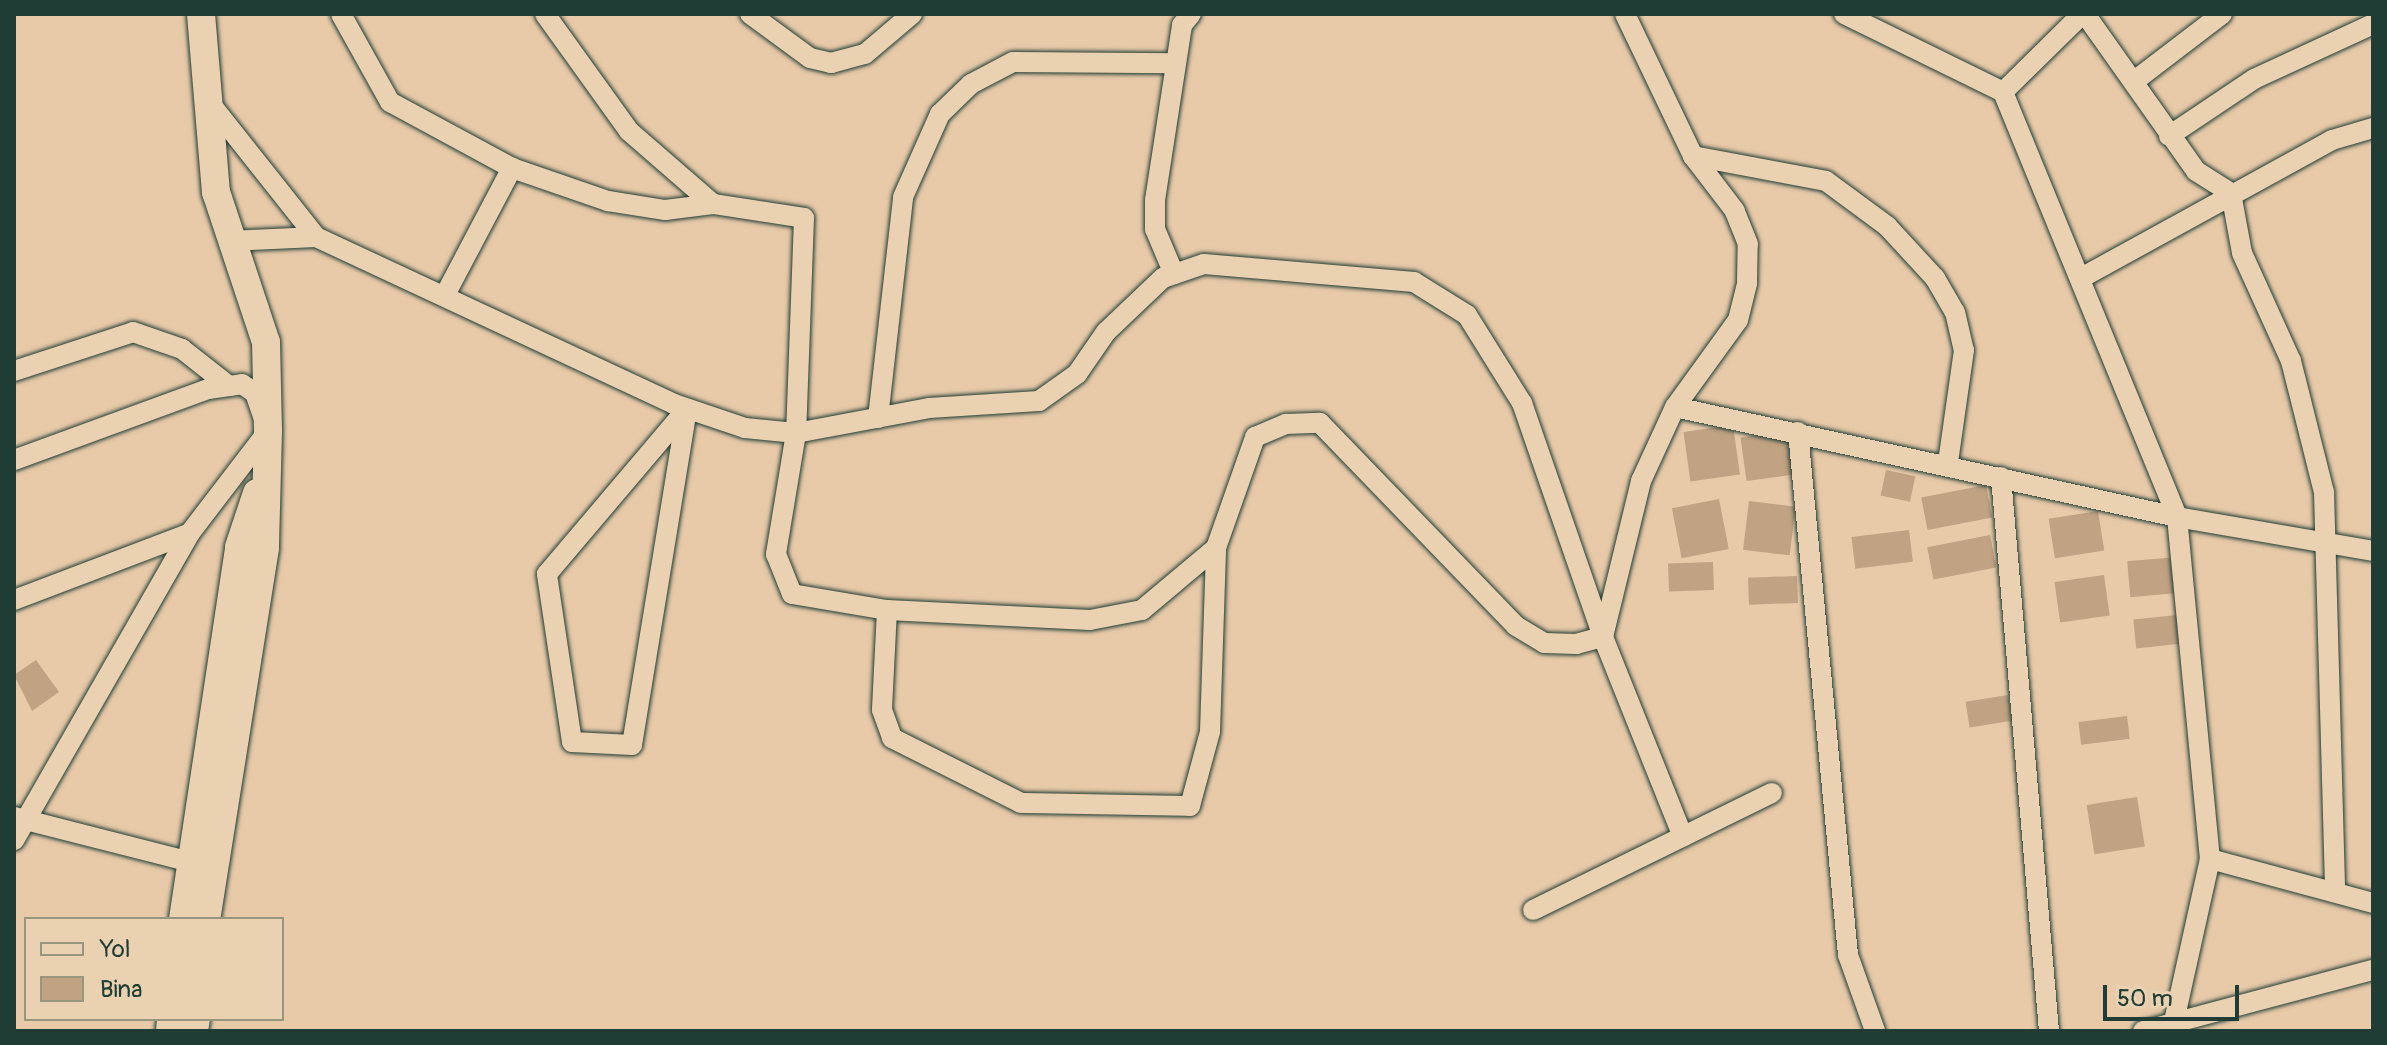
<!DOCTYPE html>
<style>
body{margin:0}
#map{position:relative;width:2387px;height:1045px;overflow:hidden;background:#e8caa9;font-family:Pangolin,sans-serif}
div>[style]{position:absolute}
.building>*{inset:0;background:#c1a283;transform-origin:0 0}
.roads{filter:drop-shadow(0 0 2px #1f3d34) drop-shadow(0 0 2px #1f3d34)}
.minor>*{height:20px;margin:-10px;padding:0 10px;transform-origin:10px;border-radius:10px;background:#ead1b2}
.secondary>*{height:28px;margin:-14px;padding:0 14px;transform-origin:14px;border-radius:14px;background:#ead1b2}
span{translate:-50% -50%;white-space:nowrap;text-align:center;line-height:1.15;-webkit-text-stroke:8px #ead1b2;paint-order:stroke}
.frame{position:absolute;inset:0;border:16px solid #1f3d34;pointer-events:none}
.legend{position:absolute;left:24px;top:917px;width:260px;height:104px;box-sizing:border-box;background:#ead1b2;border:2px solid #999680;margin:0;padding:10px 14px;list-style:none;font-size:24px;color:#1f3d34}
.legend li{display:flex;align-items:center;gap:16px;height:40px}
.legend b{width:40px;border:2px solid #999680}
.scale{position:absolute;left:2103px;top:985px;width:136px;height:36px;box-sizing:border-box;border:4px solid #1f3d34;border-top:0;padding-left:10px;font-size:24px;line-height:28px;white-space:nowrap;color:#1f3d34;-webkit-text-stroke:6px #ead1b2;paint-order:stroke}
</style>
<div id="map">
<div class="building">
<i style="left:1733px;top:425px;width:50px;height:50px;rotate:82deg"></i>
<i style="left:1787px;top:431px;width:44px;height:47px;rotate:82deg"></i>
<i style="left:1886px;top:470px;width:30px;height:26px;rotate:12deg"></i>
<i style="left:1986px;top:485px;width:33px;height:66px;rotate:79deg"></i>
<i style="left:1719px;top:499px;width:51px;height:48px;rotate:79deg"></i>
<i style="left:1749px;top:501px;width:47px;height:49px;rotate:7deg"></i>
<i style="left:2098px;top:511px;width:40px;height:50px;rotate:81deg"></i>
<i style="left:1909px;top:530px;width:32px;height:58px;rotate:83deg"></i>
<i style="left:1990px;top:535px;width:33px;height:64px;rotate:79deg"></i>
<i style="left:2177px;top:557px;width:36px;height:50px;rotate:85deg"></i>
<i style="left:1713px;top:562px;width:28px;height:45px;rotate:88deg"></i>
<i style="left:2104px;top:575px;width:41px;height:50px;rotate:82deg"></i>
<i style="left:1797px;top:576px;width:27px;height:49px;rotate:88deg"></i>
<i style="left:2177px;top:615px;width:29px;height:44px;rotate:84deg"></i>
<i style="clip-path:polygon(36px 660px,59px 692px,32px 711px,14px 675px)"></i>
<i style="left:2008px;top:695px;width:26px;height:43px;rotate:81deg"></i>
<i style="left:2127px;top:716px;width:23px;height:49px;rotate:83deg"></i>
<i style="left:2137px;top:797px;width:50px;height:51px;rotate:81deg"></i>
</div>
<div class="roads">
<div class="minor">
<i style="left:341px;top:14px;width:101px;rotate:60.9deg"></i>
<i style="left:390px;top:102px;width:139px;rotate:28.4deg"></i>
<i style="left:512px;top:168px;width:102px;rotate:19deg"></i>
<i style="left:608px;top:201px;width:58px;rotate:9deg"></i>
<i style="left:665px;top:210px;width:48px;rotate:-7.1deg"></i>
<i style="left:713px;top:204px;width:92px;rotate:8.7deg"></i>
<i style="left:804px;top:218px;width:215px;rotate:92.1deg"></i>
<i style="left:796px;top:433px;width:123px;rotate:99.4deg"></i>
<i style="left:776px;top:554px;width:43px;rotate:68.2deg"></i>
<i style="left:792px;top:594px;width:96px;rotate:9.6deg"></i>
<i style="left:887px;top:610px;width:203px;rotate:2.8deg"></i>
<i style="left:1090px;top:620px;width:53px;rotate:-10.9deg"></i>
<i style="left:1142px;top:610px;width:97px;rotate:-40deg"></i>
<i style="left:1216px;top:548px;width:118px;rotate:-70.6deg"></i>
<i style="left:1255px;top:437px;width:34px;rotate:-23deg"></i>
<i style="left:1286px;top:424px;width:34px;rotate:-2deg"></i>
<i style="left:1320px;top:423px;width:282px;rotate:46deg"></i>
<i style="left:1516px;top:626px;width:33px;rotate:31deg"></i>
<i style="left:1544px;top:643px;width:32px;rotate:2deg"></i>
<i style="left:1576px;top:644px;width:28px;rotate:-15deg"></i>
<i style="left:1603px;top:637px;width:161px;rotate:-76.3deg"></i>
<i style="left:1641px;top:481px;width:81px;rotate:-65.3deg"></i>
<i style="left:1675px;top:407px;width:107px;rotate:-54.1deg"></i>
<i style="left:1738px;top:320px;width:38px;rotate:-76deg"></i>
<i style="left:1747px;top:283px;width:39px;rotate:-89deg"></i>
<i style="left:1748px;top:244px;width:35px;rotate:-112deg"></i>
<i style="left:1735px;top:211px;width:69px;rotate:-127.4deg"></i>
<i style="left:1693px;top:156px;width:157px;rotate:-115.6deg"></i>
<i style="left:545px;top:14px;width:144px;rotate:54.3deg"></i>
<i style="left:629px;top:131px;width:111px;rotate:41deg"></i>
<i style="left:750px;top:14px;width:74px;rotate:36.3deg"></i>
<i style="left:810px;top:58px;width:22px;rotate:13deg"></i>
<i style="left:831px;top:63px;width:35px;rotate:-15deg"></i>
<i style="left:865px;top:54px;width:62px;rotate:-40.4deg"></i>
<i style="left:1844px;top:14px;width:177px;rotate:26.1deg"></i>
<i style="left:2003px;top:92px;width:459px;rotate:67.7deg"></i>
<i style="left:2177px;top:517px;width:344px;rotate:84.5deg"></i>
<i style="left:2210px;top:859px;width:167px;rotate:102.5deg"></i>
<i style="left:2085px;top:14px;width:192px;rotate:54.7deg"></i>
<i style="left:2196px;top:171px;width:41px;rotate:32.2deg"></i>
<i style="left:2231px;top:193px;width:61px;rotate:79.6deg"></i>
<i style="left:2242px;top:253px;width:119px;rotate:65.6deg"></i>
<i style="left:2291px;top:361px;width:135px;rotate:75.9deg"></i>
<i style="left:2324px;top:492px;width:400px;rotate:88.4deg"></i>
<i style="left:2137px;top:79px;width:107px;rotate:-37.4deg"></i>
<i style="left:2003px;top:92px;width:111px;rotate:-44.6deg"></i>
<i style="left:209px;top:102px;width:172px;rotate:51.6deg"></i>
<i style="left:2169px;top:136px;width:102px;rotate:-33.8deg"></i>
<i style="left:2254px;top:79px;width:131px;rotate:-24.8deg"></i>
<i style="left:1693px;top:156px;width:135px;rotate:10.6deg"></i>
<i style="left:1826px;top:181px;width:76px;rotate:36.4deg"></i>
<i style="left:1887px;top:226px;width:71px;rotate:47.3deg"></i>
<i style="left:1935px;top:278px;width:39px;rotate:60deg"></i>
<i style="left:1955px;top:312px;width:39px;rotate:77deg"></i>
<i style="left:1964px;top:350px;width:114px;rotate:98.1deg"></i>
<i style="left:229px;top:241px;width:87px;rotate:-2.6deg"></i>
<i style="left:316px;top:237px;width:395px;rotate:25deg"></i>
<i style="left:674px;top:404px;width:75px;rotate:18.7deg"></i>
<i style="left:745px;top:428px;width:51px;rotate:5.6deg"></i>
<i style="left:796px;top:433px;width:135px;rotate:-10.6deg"></i>
<i style="left:929px;top:408px;width:110px;rotate:-3.6deg"></i>
<i style="left:1039px;top:401px;width:47px;rotate:-35.4deg"></i>
<i style="left:1077px;top:374px;width:51px;rotate:-55.4deg"></i>
<i style="left:1106px;top:332px;width:79px;rotate:-43.5deg"></i>
<i style="left:1163px;top:278px;width:43px;rotate:-18.9deg"></i>
<i style="left:1204px;top:264px;width:211px;rotate:4.9deg"></i>
<i style="left:1414px;top:282px;width:62px;rotate:31.9deg"></i>
<i style="left:1467px;top:315px;width:104px;rotate:58deg"></i>
<i style="left:1522px;top:403px;width:248px;rotate:70.9deg"></i>
<i style="left:1603px;top:637px;width:215px;rotate:68.2deg"></i>
<i style="left:1174px;top:274px;width:49px;rotate:-112.9deg"></i>
<i style="left:1155px;top:229px;width:29px;rotate:-90deg"></i>
<i style="left:1155px;top:200px;width:177px;rotate:-81.2deg"></i>
<i style="left:1182px;top:25px;width:14px;rotate:-51deg"></i>
<i style="left:2081px;top:278px;width:286px;rotate:-28.8deg"></i>
<i style="left:2332px;top:140px;width:43px;rotate:-16.3deg"></i>
<i style="left:445px;top:295px;width:144px;rotate:-62.2deg"></i>
<i style="left:14px;top:371px;width:125px;rotate:-18.1deg"></i>
<i style="left:133px;top:332px;width:52px;rotate:19.1deg"></i>
<i style="left:182px;top:349px;width:60px;rotate:38.2deg"></i>
<i style="left:1675px;top:407px;width:514px;rotate:12.36deg"></i>
<i style="left:2177px;top:517px;width:199px;rotate:9.8deg"></i>
<i style="left:687px;top:409px;width:340px;rotate:99.3deg"></i>
<i style="left:632px;top:745px;width:60px;rotate:-177.1deg"></i>
<i style="left:572px;top:742px;width:170px;rotate:-98.5deg"></i>
<i style="left:547px;top:574px;width:216px;rotate:-49.7deg"></i>
<i style="left:878px;top:418px;width:222px;rotate:-83.5deg"></i>
<i style="left:903px;top:197px;width:91px;rotate:-66deg"></i>
<i style="left:940px;top:114px;width:43px;rotate:-44.1deg"></i>
<i style="left:971px;top:84px;width:47px;rotate:-27.6deg"></i>
<i style="left:1013px;top:62px;width:162px;rotate:0.4deg"></i>
<i style="left:1798px;top:432px;width:525px;rotate:84.54deg"></i>
<i style="left:1848px;top:955px;width:81px;rotate:70.4deg"></i>
<i style="left:14px;top:460px;width:207px;rotate:-20.1deg"></i>
<i style="left:208px;top:389px;width:34px;rotate:-8deg"></i>
<i style="left:242px;top:384px;width:16px;rotate:35deg"></i>
<i style="left:255px;top:393px;width:40px;rotate:71.1deg"></i>
<i style="left:268px;top:431px;width:128px;rotate:127.4deg"></i>
<i style="left:190px;top:533px;width:354px;rotate:119.8deg"></i>
<i style="left:2001px;top:477px;width:556px;rotate:85.05deg"></i>
<i style="left:14px;top:600px;width:188px;rotate:-20.8deg"></i>
<i style="left:887px;top:610px;width:100px;rotate:92.9deg"></i>
<i style="left:882px;top:710px;width:30px;rotate:70deg"></i>
<i style="left:892px;top:738px;width:144px;rotate:26.7deg"></i>
<i style="left:1021px;top:803px;width:169px;rotate:1deg"></i>
<i style="left:1190px;top:806px;width:77px;rotate:-74.9deg"></i>
<i style="left:1210px;top:732px;width:184px;rotate:-88.1deg"></i>
<i style="left:14px;top:817px;width:195px;rotate:14.3deg"></i>
<i style="left:2210px;top:859px;width:169px;rotate:15.1deg"></i>
<i style="left:1533px;top:910px;width:266px;rotate:-26.1deg"></i>
<i style="left:2143px;top:1031px;width:238px;rotate:-14.9deg"></i>
</div>
<div class="secondary">
<i style="left:201px;top:14px;width:179px;rotate:85.2deg"></i>
<i style="left:216px;top:192px;width:158px;rotate:71.6deg"></i>
<i style="left:266px;top:342px;width:89px;rotate:88.7deg"></i>
<i style="left:268px;top:431px;width:117px;rotate:91.5deg"></i>
<i style="left:265px;top:548px;width:376px;rotate:99deg"></i>
<i style="left:183px;top:919px;width:376px;rotate:-81.4deg"></i>
<i style="left:239px;top:547px;width:57px;rotate:-71.6deg"></i>
<i style="left:170px;top:1031px;width:12px;rotate:-85deg"></i>
<i style="left:194px;top:1031px;width:12px;rotate:-81deg"></i>
</div>
</div>
<div class="frame"></div>
<ul class="legend">
<li><b style="height:10px;background:#ead1b2"></b>Yol</li>
<li><b style="height:22px;background:#c1a283"></b>Bina</li>
</ul>
<div class="scale">50 m</div>
</div>
